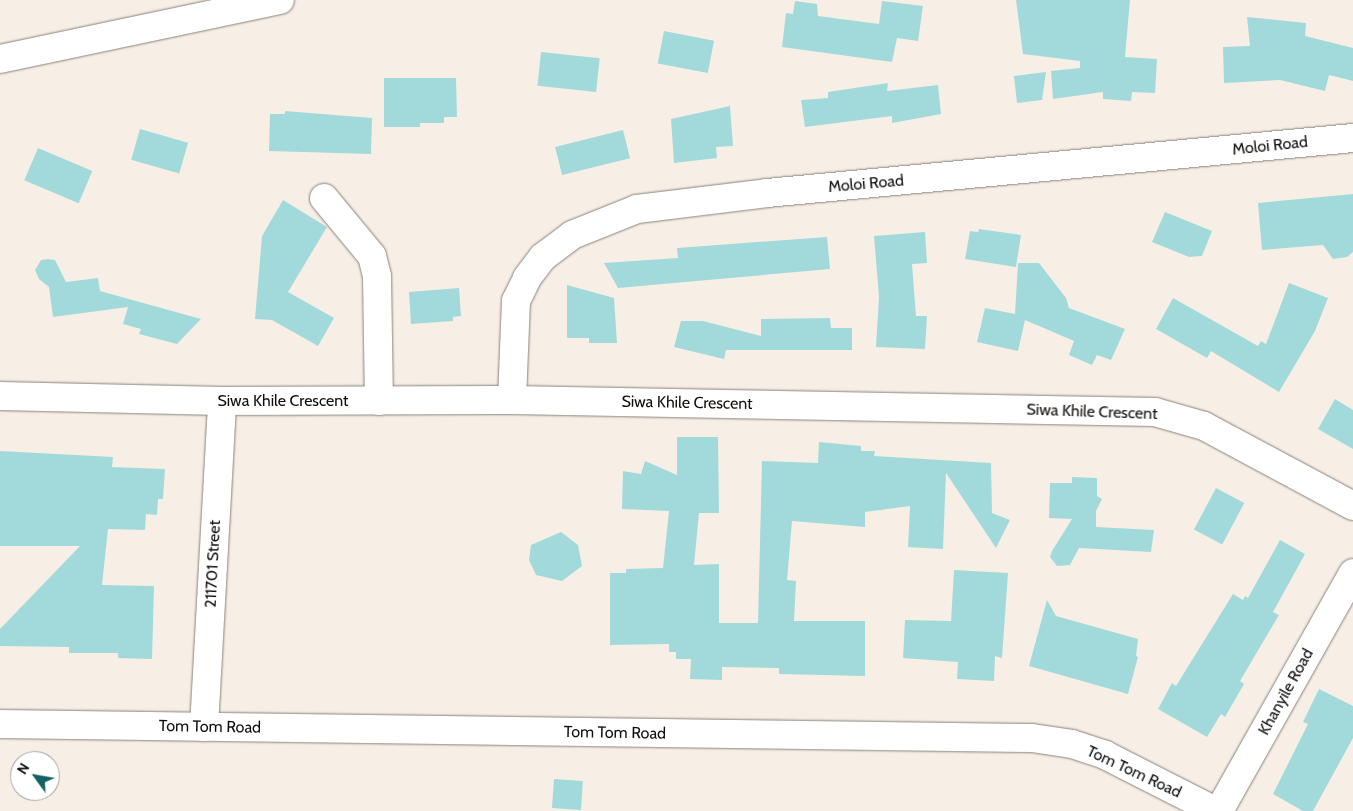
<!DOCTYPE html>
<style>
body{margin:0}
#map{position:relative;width:1353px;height:811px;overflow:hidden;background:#f7efe6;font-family:Cabin,sans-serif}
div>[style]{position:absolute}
.building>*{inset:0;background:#a2dadb;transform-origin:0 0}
.roads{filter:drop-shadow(0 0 1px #8a827b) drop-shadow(0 0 1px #8a827b)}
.minor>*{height:28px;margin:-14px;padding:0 14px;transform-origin:14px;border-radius:14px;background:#fff}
span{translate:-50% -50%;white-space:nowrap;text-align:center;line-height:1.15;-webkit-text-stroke:5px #fff;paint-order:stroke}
.street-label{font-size:16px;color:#110e0c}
.north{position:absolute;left:10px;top:751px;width:50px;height:50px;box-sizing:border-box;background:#fff;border:1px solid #a09f9e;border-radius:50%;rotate:302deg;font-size:14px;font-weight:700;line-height:20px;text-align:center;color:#110e0c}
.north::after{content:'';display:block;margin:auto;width:18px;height:22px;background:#126264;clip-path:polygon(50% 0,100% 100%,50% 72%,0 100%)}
</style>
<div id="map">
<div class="building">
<i style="clip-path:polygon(1016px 0,1130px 0,1125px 57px,1157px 59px,1155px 93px,1132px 92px,1131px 101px,1103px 99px,1103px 92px,1053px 99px,1051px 71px,1080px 68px,1080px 61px,1023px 54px)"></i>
<i style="clip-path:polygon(795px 1px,817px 4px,818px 16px,879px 24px,882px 1px,923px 6px,918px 41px,897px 38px,892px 62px,782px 47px,786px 13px,793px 14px)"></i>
<i style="clip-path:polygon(1247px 17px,1306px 23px,1305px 36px,1353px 48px,1353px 81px,1329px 75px,1325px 91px,1280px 80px,1224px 83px,1223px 47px,1250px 46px)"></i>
<i style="left:664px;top:31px;width:51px;height:33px;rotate:11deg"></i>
<i style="left:541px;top:52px;width:59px;height:34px;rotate:6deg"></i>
<i style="clip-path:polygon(1046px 72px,1042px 100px,1017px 103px,1014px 76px)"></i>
<i style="clip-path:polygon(384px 78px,456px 78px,457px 117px,444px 117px,444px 123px,420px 123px,420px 127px,384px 127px)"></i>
<i style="clip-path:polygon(888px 83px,887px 91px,938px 85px,941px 114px,892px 123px,892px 116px,805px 127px,801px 100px,828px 98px,828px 92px)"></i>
<i style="clip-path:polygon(730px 106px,733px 146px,716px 147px,717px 158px,674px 163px,671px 119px)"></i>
<i style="clip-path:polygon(285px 111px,372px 118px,371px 154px,269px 151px,270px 114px,285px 114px)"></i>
<i style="left:140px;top:129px;width:50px;height:32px;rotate:16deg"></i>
<i style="left:623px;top:130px;width:29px;height:70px;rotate:76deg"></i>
<i style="left:38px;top:148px;width:59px;height:35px;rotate:23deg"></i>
<i style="clip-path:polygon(1353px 194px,1353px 252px,1347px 257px,1333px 259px,1323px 245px,1262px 250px,1258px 203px)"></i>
<i style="clip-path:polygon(283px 200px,327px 227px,288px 292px,334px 318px,318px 346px,272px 320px,255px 319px,262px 236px)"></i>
<i style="clip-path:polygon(1165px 212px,1212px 231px,1202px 256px,1189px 257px,1152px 242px)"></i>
<i style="clip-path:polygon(979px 229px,1021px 235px,1016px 267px,965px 259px,970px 231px,978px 232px)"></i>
<i style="clip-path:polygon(925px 232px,927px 263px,912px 264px,916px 316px,927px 316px,925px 349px,876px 347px,879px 297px,874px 236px)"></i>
<i style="clip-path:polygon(827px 237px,830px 269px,618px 288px,604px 263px,678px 258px,677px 248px)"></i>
<i style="clip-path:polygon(48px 259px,55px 260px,66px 282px,98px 278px,100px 291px,201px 319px,177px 344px,139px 334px,141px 329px,123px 324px,128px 307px,53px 317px,49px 287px,39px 279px,35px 270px,41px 260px)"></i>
<i style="clip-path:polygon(1018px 263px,1039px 263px,1066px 298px,1069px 308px,1125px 329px,1111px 360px,1097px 355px,1092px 365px,1069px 355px,1074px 341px,1025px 320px,1018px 351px,977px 342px,985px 308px,1015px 314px)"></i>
<i style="clip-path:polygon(1289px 283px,1328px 298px,1315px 331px,1279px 392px,1211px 351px,1207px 358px,1156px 329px,1173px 298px,1258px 346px,1261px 341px,1266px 344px)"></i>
<i style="clip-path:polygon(567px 285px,614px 298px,617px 343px,589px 343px,589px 338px,567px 338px)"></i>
<i style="clip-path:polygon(459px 288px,461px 316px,453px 317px,453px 321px,411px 324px,409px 292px)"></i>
<i style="clip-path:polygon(830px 318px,831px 328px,852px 328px,852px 350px,726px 350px,724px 359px,674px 347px,681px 321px,703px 321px,761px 336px,761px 319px)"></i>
<i style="clip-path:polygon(1335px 399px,1353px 410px,1353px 449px,1318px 429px)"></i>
<i style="clip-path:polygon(677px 437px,718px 437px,719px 513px,699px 513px,694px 565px,719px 564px,719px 623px,758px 623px,762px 461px,818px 463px,819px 442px,861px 446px,861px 451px,875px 451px,874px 456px,991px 463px,992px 513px,1010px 520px,996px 548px,946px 473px,943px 549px,908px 547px,910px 506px,865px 512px,865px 527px,792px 521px,787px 580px,796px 581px,794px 621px,865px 621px,865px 676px,779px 674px,779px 668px,722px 667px,722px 680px,690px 679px,691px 659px,676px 659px,676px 652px,669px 652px,669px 644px,610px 645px,610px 573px,626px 573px,626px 569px,663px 568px,669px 511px,622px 509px,623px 471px,641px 474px,645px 461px,677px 475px)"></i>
<i style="clip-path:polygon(0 451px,113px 457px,112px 467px,165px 469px,163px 499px,158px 499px,157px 515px,146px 514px,145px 530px,108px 529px,102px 585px,154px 586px,152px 659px,118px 658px,118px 653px,69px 653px,69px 647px,0 646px,0 629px,80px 546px,0 546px)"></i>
<i style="clip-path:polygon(1072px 477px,1097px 478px,1097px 496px,1102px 499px,1096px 511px,1096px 527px,1154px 530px,1151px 552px,1079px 548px,1070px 565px,1057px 566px,1050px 557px,1052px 551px,1072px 519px,1049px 518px,1050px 483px,1072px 483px)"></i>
<i style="left:1216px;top:488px;width:32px;height:47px;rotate:28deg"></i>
<i style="clip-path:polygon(561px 532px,578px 545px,582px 566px,562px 581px,536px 575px,529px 560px,531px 545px)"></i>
<i style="clip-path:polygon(1280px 540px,1305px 554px,1273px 612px,1279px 615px,1240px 681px,1244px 684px,1225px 717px,1221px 714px,1207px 737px,1158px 709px,1172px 683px,1176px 686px,1233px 594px,1243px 600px,1245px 596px,1248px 598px)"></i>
<i style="clip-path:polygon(954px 570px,1008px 573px,1002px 658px,995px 656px,994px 681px,957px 679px,958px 662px,903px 658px,905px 620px,951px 621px)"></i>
<i style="clip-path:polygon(1047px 600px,1056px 616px,1138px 639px,1136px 656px,1138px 657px,1128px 694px,1029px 666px)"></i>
<i style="clip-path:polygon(1319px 689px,1353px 706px,1353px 738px,1313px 811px,1303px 811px,1273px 794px,1308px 724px,1303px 722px)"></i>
<i style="left:554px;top:779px;width:29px;height:29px;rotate:4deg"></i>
</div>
<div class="roads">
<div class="minor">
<i style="left:0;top:59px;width:286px;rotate:-11.9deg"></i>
<i style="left:324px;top:198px;width:75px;rotate:50.4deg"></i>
<i style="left:372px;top:256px;width:21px;rotate:76deg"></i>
<i style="left:377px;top:276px;width:125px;rotate:89.1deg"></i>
<i style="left:0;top:396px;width:222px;rotate:1.3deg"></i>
<i style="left:222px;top:401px;width:290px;rotate:-0.2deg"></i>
<i style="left:512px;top:400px;width:643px;rotate:1.07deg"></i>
<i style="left:1155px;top:412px;width:51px;rotate:15.9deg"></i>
<i style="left:1204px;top:426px;width:169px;rotate:28.2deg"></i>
<i style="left:512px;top:400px;width:99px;rotate:-87.7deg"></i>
<i style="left:516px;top:301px;width:25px;rotate:-64deg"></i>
<i style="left:527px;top:278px;width:26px;rotate:-53deg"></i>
<i style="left:543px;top:257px;width:36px;rotate:-37deg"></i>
<i style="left:572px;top:235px;width:70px;rotate:-21.8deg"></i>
<i style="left:637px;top:209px;width:131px;rotate:-7deg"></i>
<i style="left:767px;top:193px;width:589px;rotate:-5.36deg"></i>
<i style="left:0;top:724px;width:1032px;rotate:0.78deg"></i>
<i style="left:1032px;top:738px;width:40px;rotate:8.5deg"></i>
<i style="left:1072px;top:744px;width:35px;rotate:18deg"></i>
<i style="left:1105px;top:755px;width:123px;rotate:27deg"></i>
<i style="left:204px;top:727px;width:326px;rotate:-86.8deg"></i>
<i style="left:1219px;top:811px;width:273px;rotate:-60.6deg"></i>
</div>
</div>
<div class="street-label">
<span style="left:1270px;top:146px;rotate:-6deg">Moloi Road</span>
<span style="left:866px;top:184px;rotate:-5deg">Moloi Road</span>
<span style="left:283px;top:401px">Siwa Khile Crescent</span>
<span style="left:687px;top:403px;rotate:1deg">Siwa Khile Crescent</span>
<span style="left:1092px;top:412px;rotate:2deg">Siwa Khile Crescent</span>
<span style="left:213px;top:564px;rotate:-87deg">211701 Street</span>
<span style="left:1286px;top:692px;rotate:-61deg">Khanyile Road</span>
<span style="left:210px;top:727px;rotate:1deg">Tom Tom Road</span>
<span style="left:615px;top:733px;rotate:1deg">Tom Tom Road</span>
<span style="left:1134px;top:772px;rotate:25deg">Tom Tom Road</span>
</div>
<div class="north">N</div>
</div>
